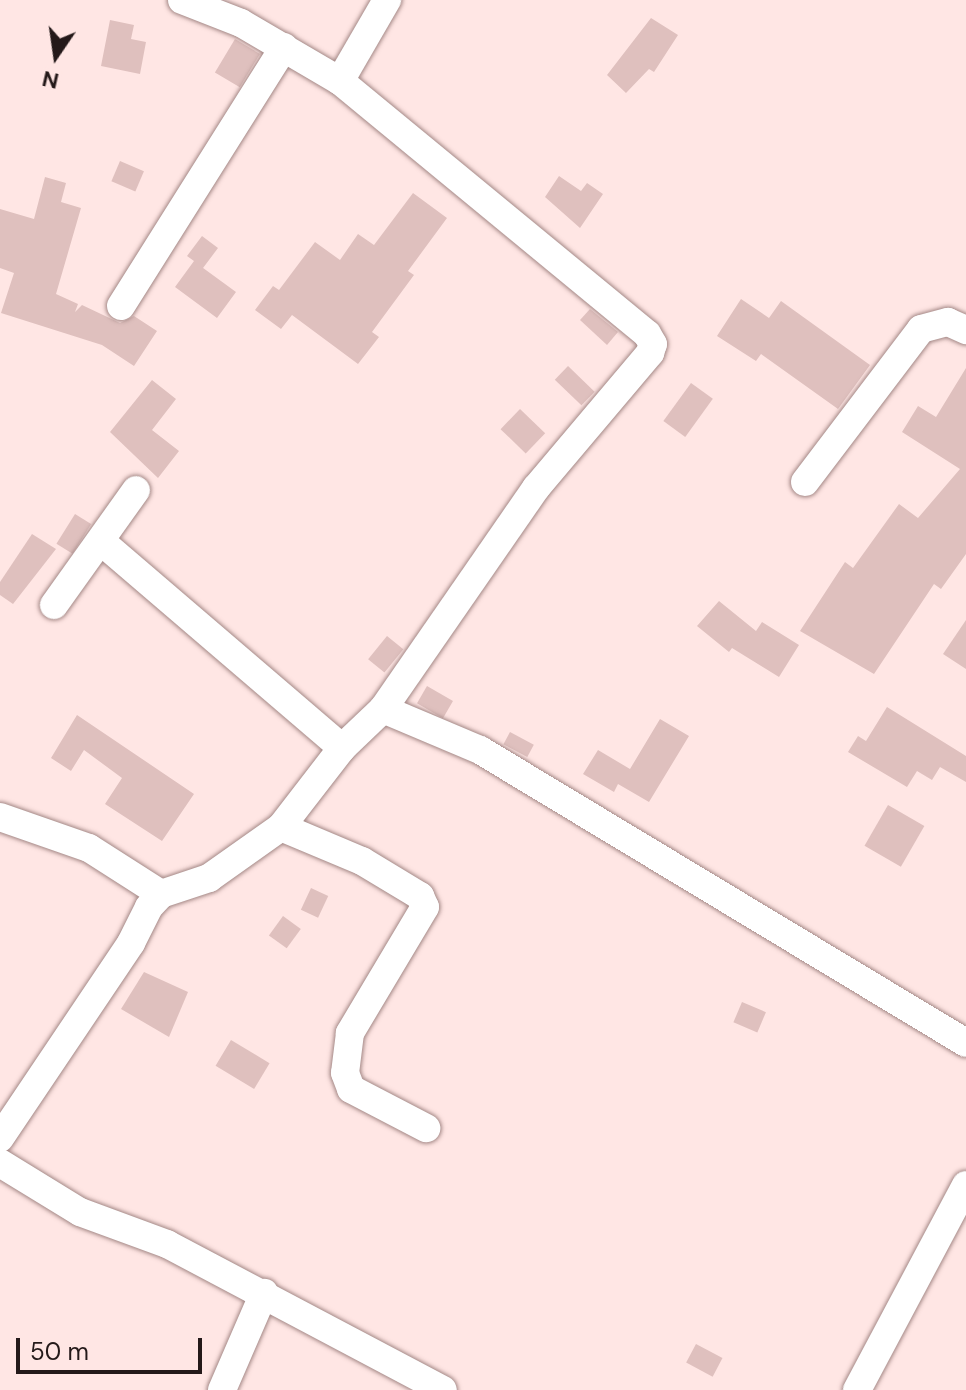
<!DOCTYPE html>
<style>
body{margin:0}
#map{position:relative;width:966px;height:1390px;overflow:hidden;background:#ffe6e4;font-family:"DM Sans",sans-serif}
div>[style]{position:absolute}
.building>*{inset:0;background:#dfc0be;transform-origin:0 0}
.roads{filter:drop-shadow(0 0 2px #a48886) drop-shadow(0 0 2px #a48886)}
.minor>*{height:28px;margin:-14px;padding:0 14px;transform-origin:14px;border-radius:14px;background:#fff}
span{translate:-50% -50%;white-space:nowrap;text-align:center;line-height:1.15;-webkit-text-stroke:6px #ffe6e4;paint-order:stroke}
.north{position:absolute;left:16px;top:16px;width:80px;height:80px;-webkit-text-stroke:6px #ffe6e4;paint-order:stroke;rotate:193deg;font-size:22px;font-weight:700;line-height:32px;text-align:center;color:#241919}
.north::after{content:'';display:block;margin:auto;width:28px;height:36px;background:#241919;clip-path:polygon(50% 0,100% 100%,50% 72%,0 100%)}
.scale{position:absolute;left:16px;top:1338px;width:186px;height:36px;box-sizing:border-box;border:4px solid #241919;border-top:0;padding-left:10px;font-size:24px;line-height:28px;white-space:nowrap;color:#241919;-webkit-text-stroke:6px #ffe6e4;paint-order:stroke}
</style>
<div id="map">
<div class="building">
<i style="clip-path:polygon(651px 18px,678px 35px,654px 72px,649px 69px,626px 93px,607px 75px)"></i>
<i style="clip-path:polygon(110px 20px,134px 25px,131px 39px,146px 42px,140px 74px,101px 66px)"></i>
<i style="left:235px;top:39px;width:29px;height:39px;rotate:31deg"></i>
<i style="left:120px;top:161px;width:26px;height:22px;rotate:23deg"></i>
<i style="clip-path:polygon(559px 176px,581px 191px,587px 183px,603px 194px,580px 228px,545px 197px)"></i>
<i style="clip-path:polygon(45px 177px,66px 183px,61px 202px,81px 208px,56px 294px,78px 304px,75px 312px,82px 305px,120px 323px,134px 316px,157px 331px,134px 366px,102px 345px,1px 313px,14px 273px,0 268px,0 209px,34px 219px)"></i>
<i style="clip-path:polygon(413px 193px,447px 218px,408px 271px,414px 275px,372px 332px,379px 337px,358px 364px,292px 315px,281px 329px,255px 310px,273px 286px,279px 290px,315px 242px,340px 260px,358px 234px,374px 245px)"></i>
<i style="clip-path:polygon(202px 236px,218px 248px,203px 268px,199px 265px,236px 292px,217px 318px,175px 287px,194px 261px,187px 256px)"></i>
<i style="clip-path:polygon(741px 299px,769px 318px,781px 301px,870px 365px,838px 409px,761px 354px,756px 361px,717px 336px)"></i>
<i style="clip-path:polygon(590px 309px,618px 332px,607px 345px,580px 320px)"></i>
<i style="left:568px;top:366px;width:37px;height:19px;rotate:44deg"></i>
<i style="clip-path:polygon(966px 368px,966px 554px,941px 589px,934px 584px,874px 674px,800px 631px,845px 562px,853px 568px,899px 504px,918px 518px,960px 469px,902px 432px,918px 406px,936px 417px)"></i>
<i style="clip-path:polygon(152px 380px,176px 399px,152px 430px,179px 451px,158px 478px,110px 432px)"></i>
<i style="left:691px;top:383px;width:27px;height:47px;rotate:36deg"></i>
<i style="left:520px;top:409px;width:35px;height:28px;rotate:44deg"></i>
<i style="left:75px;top:514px;width:19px;height:35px;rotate:32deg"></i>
<i style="clip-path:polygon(32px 534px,56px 549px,13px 604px,0 595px,0 582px)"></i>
<i style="clip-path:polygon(719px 601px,756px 631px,762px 622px,799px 645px,779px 677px,732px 648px,729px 652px,697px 626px)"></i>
<i style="clip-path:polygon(966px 620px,966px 669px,943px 654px)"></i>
<i style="left:387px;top:636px;width:21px;height:30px;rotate:39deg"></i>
<i style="left:427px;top:686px;width:30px;height:20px;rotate:30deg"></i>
<i style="clip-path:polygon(887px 707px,966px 756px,966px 782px,940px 767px,932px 780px,917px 771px,907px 787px,848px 752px,858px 736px,866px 741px)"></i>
<i style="clip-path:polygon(77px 715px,194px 794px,162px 841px,105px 804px,122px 778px,84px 750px,71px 771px,51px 758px)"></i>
<i style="clip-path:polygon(660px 719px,689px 736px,649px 802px,618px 784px,614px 792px,583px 774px,598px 750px,630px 769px)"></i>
<i style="left:510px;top:732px;width:27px;height:14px;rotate:28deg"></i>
<i style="left:888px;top:805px;width:42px;height:47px;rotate:30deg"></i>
<i style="left:311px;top:888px;width:19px;height:24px;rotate:25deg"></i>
<i style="left:283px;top:916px;width:22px;height:24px;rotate:36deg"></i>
<i style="clip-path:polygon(144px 972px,188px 992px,169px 1037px,121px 1009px)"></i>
<i style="left:742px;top:1002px;width:26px;height:22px;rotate:23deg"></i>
<i style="left:231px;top:1040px;width:45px;height:30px;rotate:31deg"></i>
<i style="left:696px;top:1344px;width:30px;height:21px;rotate:28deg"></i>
</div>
<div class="roads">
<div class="minor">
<i style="left:182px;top:0;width:63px;rotate:21.3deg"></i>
<i style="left:241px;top:23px;width:115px;rotate:30.4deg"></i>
<i style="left:121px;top:306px;width:306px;rotate:-57.8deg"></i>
<i style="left:805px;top:482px;width:192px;rotate:-52.8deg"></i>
<i style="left:921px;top:329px;width:28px;rotate:-15deg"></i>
<i style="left:948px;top:322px;width:20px;rotate:24deg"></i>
<i style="left:103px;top:543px;width:315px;rotate:40.6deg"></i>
<i style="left:54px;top:605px;width:141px;rotate:-54.5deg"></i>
<i style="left:383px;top:709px;width:105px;rotate:22.9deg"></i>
<i style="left:480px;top:750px;width:567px;rotate:31.08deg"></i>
<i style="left:0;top:817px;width:94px;rotate:19.2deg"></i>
<i style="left:89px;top:848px;width:85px;rotate:32.6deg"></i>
<i style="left:281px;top:827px;width:88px;rotate:22.8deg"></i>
<i style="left:362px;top:861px;width:68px;rotate:31.1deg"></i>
<i style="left:420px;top:896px;width:12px;rotate:66deg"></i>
<i style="left:425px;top:907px;width:147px;rotate:120.8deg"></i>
<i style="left:350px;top:1033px;width:40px;rotate:97.1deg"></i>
<i style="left:345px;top:1073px;width:17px;rotate:69deg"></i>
<i style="left:351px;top:1089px;width:85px;rotate:27.5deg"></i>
<i style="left:0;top:1138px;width:235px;rotate:-56.1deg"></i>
<i style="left:131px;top:943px;width:40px;rotate:-63.4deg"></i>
<i style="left:149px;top:907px;width:18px;rotate:-47deg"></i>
<i style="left:161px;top:894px;width:51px;rotate:-18.4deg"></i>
<i style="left:209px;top:878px;width:88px;rotate:-35.3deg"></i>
<i style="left:281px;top:827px;width:100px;rotate:-52.3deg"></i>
<i style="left:342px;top:748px;width:57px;rotate:-43.6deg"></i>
<i style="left:383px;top:709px;width:269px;rotate:-55.3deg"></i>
<i style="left:536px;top:488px;width:177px;rotate:-49.8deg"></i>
<i style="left:650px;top:353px;width:9px;rotate:-72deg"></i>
<i style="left:653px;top:344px;width:12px;rotate:-121deg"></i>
<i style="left:647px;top:334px;width:398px;rotate:-140.5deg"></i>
<i style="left:340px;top:81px;width:94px;rotate:-59.9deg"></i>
<i style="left:0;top:1163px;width:94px;rotate:31.5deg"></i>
<i style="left:80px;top:1212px;width:93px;rotate:20.2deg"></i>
<i style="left:167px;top:1244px;width:312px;rotate:27.9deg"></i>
<i style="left:222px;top:1390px;width:106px;rotate:-66.6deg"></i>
<i style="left:857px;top:1390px;width:232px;rotate:-62deg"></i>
</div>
</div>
<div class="north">N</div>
<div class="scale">50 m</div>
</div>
